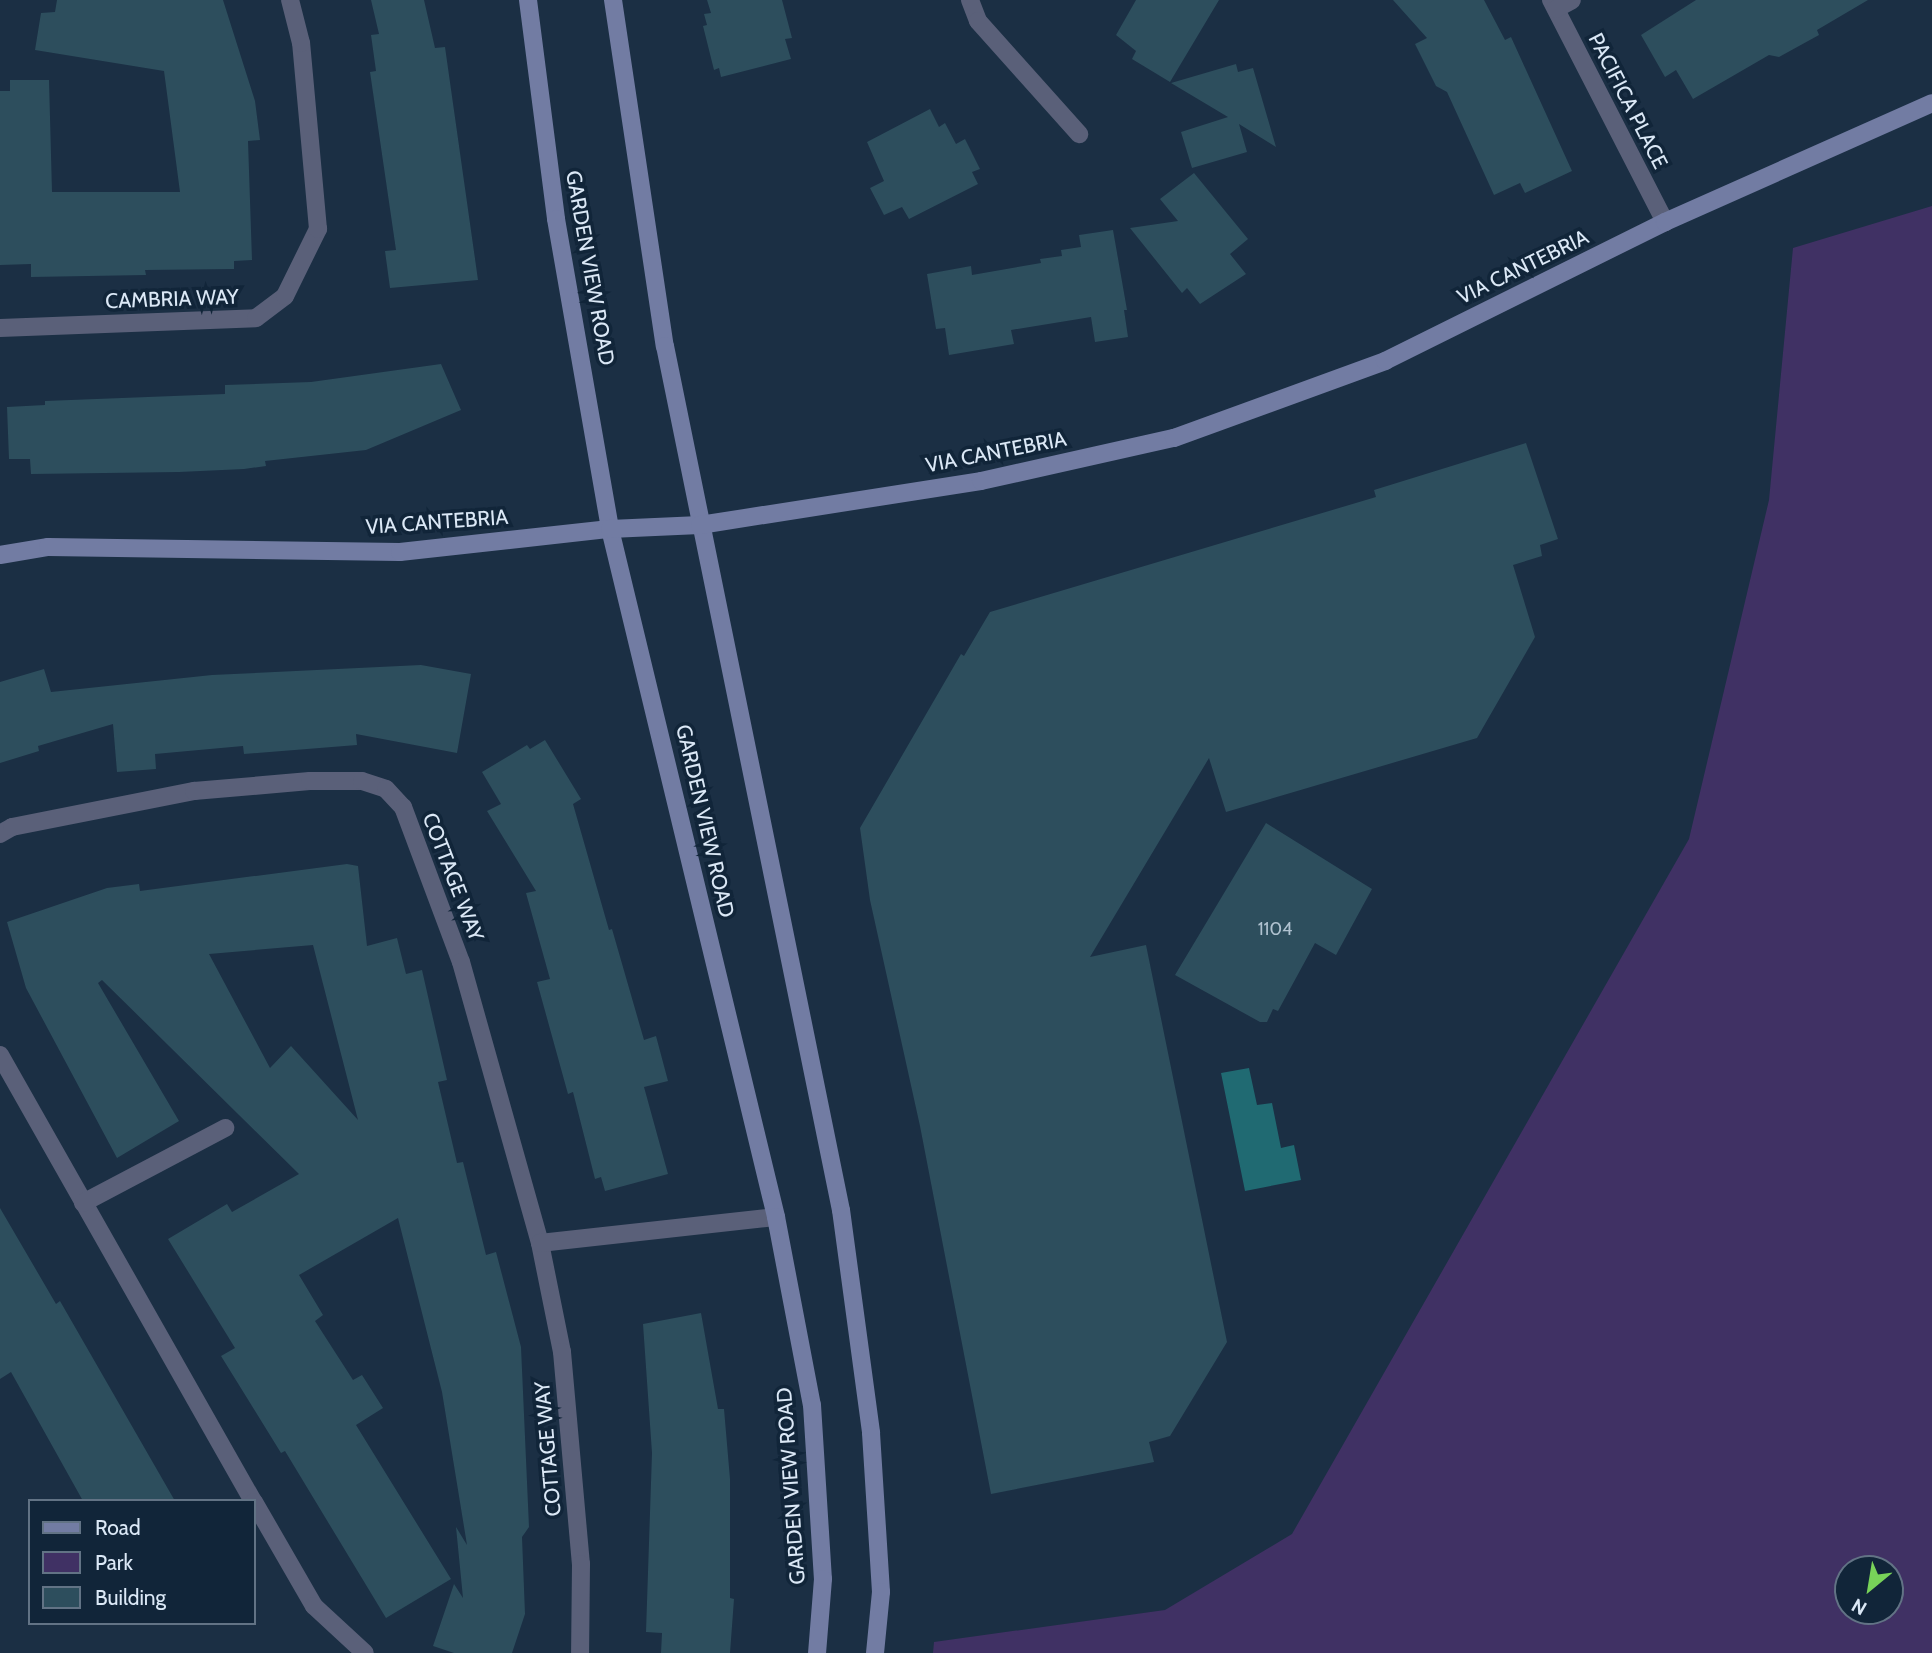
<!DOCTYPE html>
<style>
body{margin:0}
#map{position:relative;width:1932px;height:1653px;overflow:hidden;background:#1b2f44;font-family:Cabin,sans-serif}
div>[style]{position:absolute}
.green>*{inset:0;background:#403164}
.water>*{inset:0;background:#206a72}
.building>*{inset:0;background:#2d4e5d}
.street>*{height:18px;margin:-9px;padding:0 9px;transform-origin:9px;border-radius:9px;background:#5a6079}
.secondary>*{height:18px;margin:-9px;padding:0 9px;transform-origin:9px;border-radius:9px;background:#727ca3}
span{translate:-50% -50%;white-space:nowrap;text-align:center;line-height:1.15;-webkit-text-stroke:7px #112539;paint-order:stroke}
.number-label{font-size:18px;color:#b0c2d0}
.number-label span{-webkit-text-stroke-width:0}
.street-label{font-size:21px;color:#dbe8f6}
.legend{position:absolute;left:28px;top:1499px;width:228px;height:126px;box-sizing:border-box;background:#112539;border:2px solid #627385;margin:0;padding:9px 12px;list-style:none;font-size:21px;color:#dbe8f6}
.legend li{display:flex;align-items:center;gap:14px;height:35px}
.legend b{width:35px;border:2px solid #627385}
.north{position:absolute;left:1834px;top:1555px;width:70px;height:70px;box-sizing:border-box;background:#112539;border:2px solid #627385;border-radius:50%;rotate:210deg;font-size:19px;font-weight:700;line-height:28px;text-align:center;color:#dbe8f6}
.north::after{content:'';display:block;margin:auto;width:24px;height:32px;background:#78d259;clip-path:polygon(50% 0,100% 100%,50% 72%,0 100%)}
</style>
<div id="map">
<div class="green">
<i style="clip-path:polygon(evenodd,1932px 206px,1932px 1653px,933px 1653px,934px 1642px,1165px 1610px,1292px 1534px,1689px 839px,1769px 500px,1793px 248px,1932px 206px,1848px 1569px,1890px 1569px,1890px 1611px,1848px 1611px,1848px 1569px)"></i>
</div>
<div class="water">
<i style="clip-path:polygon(1249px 1068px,1257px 1105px,1272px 1103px,1281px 1148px,1294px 1145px,1301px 1180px,1245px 1191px,1221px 1073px)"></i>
</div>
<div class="building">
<i style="clip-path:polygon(57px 0,223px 0,255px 101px,260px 140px,248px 141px,252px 260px,234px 261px,234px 269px,145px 270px,146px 275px,31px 277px,31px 264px,0 265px,0 91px,10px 91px,10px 80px,49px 80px,52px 192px,180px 192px,164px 71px,35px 50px,41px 13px,55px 12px)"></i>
<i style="clip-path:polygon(371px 0,424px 0,435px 48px,445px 47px,478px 280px,390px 288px,385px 251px,396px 250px,370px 72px,376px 71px,371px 35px,379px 34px)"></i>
<i style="clip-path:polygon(707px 0,782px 0,792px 38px,785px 39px,791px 59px,721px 77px,719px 68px,714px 70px,703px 26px,707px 25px,704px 14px,711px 13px)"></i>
<i style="clip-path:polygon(1136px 0,1219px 0,1170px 82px,1132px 59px,1136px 51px,1116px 35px)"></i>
<i style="clip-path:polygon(1393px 0,1484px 0,1505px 40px,1511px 37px,1572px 171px,1525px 193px,1520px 183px,1494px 195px,1447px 92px,1436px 86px,1415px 44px,1427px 38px)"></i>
<i style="clip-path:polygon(1696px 0,1868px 0,1817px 30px,1819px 35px,1779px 57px,1769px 55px,1693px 99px,1676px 70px,1665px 77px,1641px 35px)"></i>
<i style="clip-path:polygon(1236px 64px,1238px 72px,1253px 68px,1276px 147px,1239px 124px,1247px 152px,1192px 168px,1181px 132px,1228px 117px,1171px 83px)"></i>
<i style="clip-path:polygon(930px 109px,939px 127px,945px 123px,956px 144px,965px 139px,980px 169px,972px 172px,978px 184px,909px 219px,902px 207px,884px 215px,870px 188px,884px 181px,867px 142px)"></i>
<i style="clip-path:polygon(1194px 173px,1248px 239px,1230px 254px,1246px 274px,1200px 304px,1187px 288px,1182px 293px,1130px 228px,1178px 221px,1160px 199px)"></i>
<i style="clip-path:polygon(1113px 230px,1127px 310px,1124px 310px,1128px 337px,1095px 342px,1091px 317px,1011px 330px,1014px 344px,949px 355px,945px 328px,936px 329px,927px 274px,971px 266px,972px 275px,1041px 263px,1040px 259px,1062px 256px,1061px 250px,1081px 247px,1079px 235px)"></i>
<i style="clip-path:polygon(441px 364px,461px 410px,366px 450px,265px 461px,266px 466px,244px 469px,179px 472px,31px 474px,30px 459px,9px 459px,7px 407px,45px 405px,45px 401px,225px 394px,225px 385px,311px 382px)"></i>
<i style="clip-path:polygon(1526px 443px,1558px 539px,1540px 545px,1542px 556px,1513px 565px,1535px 637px,1477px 738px,1226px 812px,1209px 758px,1090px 957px,1146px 945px,1227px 1342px,1170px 1436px,1149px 1442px,1154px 1462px,991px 1494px,920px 1126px,870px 900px,860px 828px,961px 654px,964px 656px,990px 612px,1376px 497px,1374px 490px)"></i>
<i style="clip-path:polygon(421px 665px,471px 674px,457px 753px,356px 734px,357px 745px,244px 754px,243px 746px,155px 754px,156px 769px,117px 772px,113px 724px,38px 746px,39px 751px,0 763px,0 682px,44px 669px,51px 692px,212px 675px)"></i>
<i style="clip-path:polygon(545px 740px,581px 799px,573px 804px,609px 930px,612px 929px,644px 1040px,656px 1036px,668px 1081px,644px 1087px,668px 1174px,605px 1191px,601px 1177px,595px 1179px,573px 1092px,568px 1094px,537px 982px,550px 979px,526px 893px,536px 891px,487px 811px,501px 804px,482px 772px,527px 745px,530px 749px)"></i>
<i style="clip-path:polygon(1266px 823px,1372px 889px,1336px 955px,1315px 943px,1278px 1011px,1273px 1009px,1267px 1022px,1260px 1022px,1175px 975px)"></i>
<i style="clip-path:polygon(evenodd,347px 864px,358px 866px,367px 946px,397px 938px,406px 974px,422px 970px,447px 1080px,438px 1082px,457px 1163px,463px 1162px,486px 1255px,496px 1252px,521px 1347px,529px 1527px,522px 1537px,525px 1614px,512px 1653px,454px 1653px,433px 1646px,454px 1584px,463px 1598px,456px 1527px,467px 1545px,442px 1392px,398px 1218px,299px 1275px,323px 1315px,315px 1321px,353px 1380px,362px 1375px,383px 1408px,356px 1425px,451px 1579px,386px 1618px,285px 1451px,281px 1453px,221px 1356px,235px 1348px,168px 1239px,227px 1204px,232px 1212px,299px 1174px,102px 980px,98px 983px,179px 1121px,117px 1158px,26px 988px,7px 922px,107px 888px,139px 884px,140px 891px,347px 864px,313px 945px,358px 1120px,291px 1046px,270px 1068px,209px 954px,313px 945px)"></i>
<i style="clip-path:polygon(0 1208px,56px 1304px,60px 1301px,175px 1501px,83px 1501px,11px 1372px,0 1379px)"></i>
<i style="clip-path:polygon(701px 1313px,718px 1409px,724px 1409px,730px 1479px,730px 1598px,734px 1599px,730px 1653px,661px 1653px,662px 1633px,646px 1632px,652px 1453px,643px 1324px)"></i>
</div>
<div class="street">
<i style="left:970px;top:0;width:22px;rotate:69deg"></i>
<i style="left:978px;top:21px;width:152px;rotate:48.2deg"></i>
<i style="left:1551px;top:0;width:250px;rotate:62.8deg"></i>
<i style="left:1556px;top:9px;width:18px;rotate:-29deg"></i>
<i style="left:0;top:328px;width:256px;rotate:-2.2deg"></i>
<i style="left:256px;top:318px;width:36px;rotate:-37deg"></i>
<i style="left:285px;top:296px;width:75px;rotate:-63.8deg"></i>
<i style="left:318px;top:229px;width:187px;rotate:-95.2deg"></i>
<i style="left:301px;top:43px;width:44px;rotate:-104.3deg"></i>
<i style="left:0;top:834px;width:14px;rotate:-30deg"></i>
<i style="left:12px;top:827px;width:186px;rotate:-11.2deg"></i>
<i style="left:194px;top:791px;width:116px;rotate:-4.9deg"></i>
<i style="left:310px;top:781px;width:52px"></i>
<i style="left:362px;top:781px;width:25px;rotate:18deg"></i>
<i style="left:386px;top:789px;width:25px;rotate:47deg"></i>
<i style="left:403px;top:807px;width:165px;rotate:69.5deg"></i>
<i style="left:461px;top:962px;width:292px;rotate:74.3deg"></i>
<i style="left:540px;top:1243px;width:111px;rotate:78.6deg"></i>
<i style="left:562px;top:1352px;width:213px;rotate:84.9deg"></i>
<i style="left:581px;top:1564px;width:89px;rotate:90.6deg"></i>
<i style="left:0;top:1055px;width:513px;rotate:60.44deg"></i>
<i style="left:83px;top:1203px;width:161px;rotate:-27.8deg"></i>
<i style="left:540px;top:1243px;width:237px;rotate:-6.3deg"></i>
<i style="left:254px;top:1502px;width:120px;rotate:60deg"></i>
<i style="left:314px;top:1606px;width:69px;rotate:42.7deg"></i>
</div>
<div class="secondary">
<i style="left:528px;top:0;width:221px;rotate:82.7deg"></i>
<i style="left:556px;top:219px;width:315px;rotate:80.1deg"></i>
<i style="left:610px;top:529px;width:708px;rotate:76.43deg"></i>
<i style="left:776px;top:1217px;width:191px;rotate:79.2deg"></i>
<i style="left:812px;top:1405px;width:174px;rotate:86.4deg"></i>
<i style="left:823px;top:1579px;width:74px;rotate:94.6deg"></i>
<i style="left:613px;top:0;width:350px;rotate:81.5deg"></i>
<i style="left:665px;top:346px;width:882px;rotate:78.49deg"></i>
<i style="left:841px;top:1210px;width:225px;rotate:82.3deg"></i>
<i style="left:871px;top:1433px;width:159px;rotate:86.4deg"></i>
<i style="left:881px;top:1592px;width:61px;rotate:95.6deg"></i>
<i style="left:0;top:555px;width:49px;rotate:-9.5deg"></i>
<i style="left:48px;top:547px;width:352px;rotate:0.8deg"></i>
<i style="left:400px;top:552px;width:211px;rotate:-6.3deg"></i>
<i style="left:610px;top:529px;width:90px;rotate:-2.5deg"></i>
<i style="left:700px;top:525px;width:284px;rotate:-8.9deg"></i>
<i style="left:981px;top:481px;width:198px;rotate:-12.6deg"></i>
<i style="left:1174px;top:438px;width:225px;rotate:-20deg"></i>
<i style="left:1385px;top:361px;width:313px;rotate:-26.4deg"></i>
<i style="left:1665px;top:222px;width:292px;rotate:-24deg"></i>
</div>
<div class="number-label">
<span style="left:1275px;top:929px">1104</span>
</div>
<div class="street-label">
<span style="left:1628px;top:101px;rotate:63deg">PACIFICA PLACE</span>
<span style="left:1523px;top:267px;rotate:-26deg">VIA CANTEBRIA</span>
<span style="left:590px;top:268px;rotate:80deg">GARDEN VIEW ROAD</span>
<span style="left:172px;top:299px;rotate:-2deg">CAMBRIA WAY</span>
<span style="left:996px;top:452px;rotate:-11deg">VIA CANTEBRIA</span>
<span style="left:437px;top:522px;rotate:-4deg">VIA CANTEBRIA</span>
<span style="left:705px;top:821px;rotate:77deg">GARDEN VIEW ROAD</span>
<span style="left:453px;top:877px;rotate:69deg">COTTAGE WAY</span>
<span style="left:548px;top:1449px;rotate:-95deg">COTTAGE WAY</span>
<span style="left:791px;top:1486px;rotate:-94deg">GARDEN VIEW ROAD</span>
</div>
<ul class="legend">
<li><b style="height:9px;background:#727ca3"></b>Road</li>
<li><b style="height:19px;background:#403164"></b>Park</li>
<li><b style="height:19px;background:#2d4e5d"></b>Building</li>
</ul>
<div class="north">N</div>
</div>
